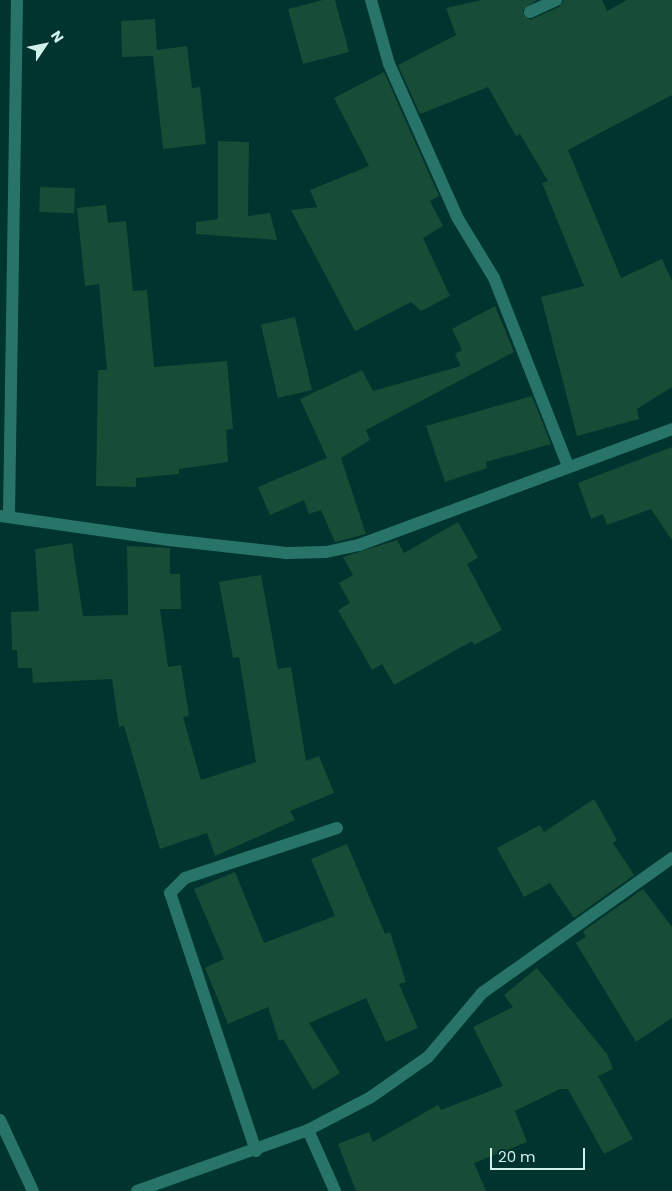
<!DOCTYPE html>
<style>
body{margin:0}
#map{position:relative;width:672px;height:1191px;overflow:hidden;background:#00342e;font-family:Poppins,sans-serif}
div>[style]{position:absolute}
.building>*{inset:0;background:#174c36;transform-origin:0 0}
.minor>*{height:12px;margin:-6px;padding:0 6px;transform-origin:6px;border-radius:6px;background:#287469}
span{translate:-50% -50%;white-space:nowrap;text-align:center;line-height:1.15;-webkit-text-stroke:4px #00342e;paint-order:stroke}
.north{position:absolute;left:20px;top:20px;width:50px;height:50px;-webkit-text-stroke:4px #00342e;paint-order:stroke;rotate:56deg;font-size:14px;font-weight:700;line-height:20px;text-align:center;color:#d2f1eb}
.north::after{content:'';display:block;margin:auto;width:18px;height:22px;background:#d2f1eb;clip-path:polygon(50% 0,100% 100%,50% 72%,0 100%)}
.scale{position:absolute;left:490px;top:1148px;width:95px;height:22px;box-sizing:border-box;border:2px solid #d2f1eb;border-top:0;padding-left:6px;font-size:15px;line-height:18px;white-space:nowrap;color:#d2f1eb;-webkit-text-stroke:4px #00342e;paint-order:stroke}
</style>
<div id="map">
<div class="building">
<i style="clip-path:polygon(323px 0,335px 0,349px 52px,303px 64px,288px 9px)"></i>
<i style="clip-path:polygon(482px 0,537px 0,522px 11px,530px 20px,559px 7px,564px 0,602px 0,607px 11px,627px 0,672px 0,672px 95px,568px 150px,621px 278px,662px 259px,672px 281px,672px 387px,637px 409px,639px 419px,577px 436px,541px 297px,584px 286px,542px 183px,548px 181px,520px 134px,516px 136px,488px 87px,420px 114px,398px 65px,456px 35px,446px 8px)"></i>
<i style="clip-path:polygon(155px 19px,157px 50px,187px 46px,192px 88px,200px 87px,206px 144px,163px 149px,153px 56px,122px 57px,121px 21px)"></i>
<i style="clip-path:polygon(384px 72px,439px 196px,430px 201px,443px 226px,423px 238px,450px 296px,421px 311px,411px 302px,355px 331px,291px 210px,317px 207px,310px 190px,369px 166px,334px 98px)"></i>
<i style="clip-path:polygon(218px 141px,249px 142px,248px 216px,270px 213px,277px 240px,196px 234px,196px 222px,218px 219px)"></i>
<i style="left:40px;top:187px;width:35px;height:25px;rotate:2deg"></i>
<i style="clip-path:polygon(106px 205px,108px 223px,126px 221px,133px 291px,147px 290px,154px 367px,227px 361px,233px 429px,226px 430px,228px 462px,179px 469px,179px 474px,136px 478px,136px 487px,96px 486px,98px 370px,107px 370px,99px 284px,85px 286px,77px 208px)"></i>
<i style="clip-path:polygon(495px 306px,514px 352px,366px 430px,370px 440px,341px 458px,366px 534px,335px 542px,321px 510px,309px 514px,304px 500px,270px 515px,258px 487px,327px 458px,300px 399px,362px 370px,373px 391px,461px 366px,455px 354px,462px 350px,452px 329px)"></i>
<i style="left:295px;top:317px;width:75px;height:35px;rotate:77deg"></i>
<i style="clip-path:polygon(532px 396px,551px 444px,486px 462px,487px 468px,445px 482px,426px 426px)"></i>
<i style="clip-path:polygon(672px 447px,672px 540px,651px 509px,607px 525px,603px 514px,591px 519px,578px 483px)"></i>
<i style="clip-path:polygon(458px 522px,478px 558px,467px 564px,502px 630px,474px 645px,472px 641px,394px 685px,382px 664px,372px 670px,338px 610px,350px 603px,339px 583px,353px 575px,343px 557px,397px 540px,404px 553px)"></i>
<i style="clip-path:polygon(72px 543px,83px 616px,128px 615px,127px 546px,170px 548px,170px 574px,180px 574px,181px 609px,160px 609px,168px 667px,181px 665px,189px 716px,183px 717px,201px 780px,256px 762px,239px 657px,233px 658px,219px 582px,261px 575px,278px 669px,291px 667px,306px 761px,319px 756px,334px 793px,290px 811px,295px 820px,215px 856px,207px 833px,160px 849px,124px 726px,119px 727px,112px 679px,33px 683px,32px 668px,18px 668px,17px 650px,12px 650px,11px 612px,39px 611px,35px 549px)"></i>
<i style="clip-path:polygon(594px 799px,617px 840px,613px 843px,634px 875px,574px 918px,550px 883px,524px 897px,497px 848px,540px 825px,544px 832px)"></i>
<i style="clip-path:polygon(347px 844px,385px 934px,390px 932px,406px 982px,399px 984px,418px 1028px,386px 1042px,366px 998px,309px 1023px,340px 1073px,313px 1090px,283px 1039px,279px 1041px,268px 1007px,228px 1024px,205px 968px,224px 959px,194px 889px,235px 872px,264px 943px,335px 916px,311px 859px)"></i>
<i style="clip-path:polygon(643px 889px,672px 927px,672px 1018px,636px 1042px,576px 943px,586px 937px,583px 931px)"></i>
<i style="clip-path:polygon(537px 968px,607px 1054px,613px 1069px,598px 1076px,633px 1139px,604px 1154px,568px 1089px,560px 1089px,515px 1111px,527px 1142px,474px 1163px,486px 1191px,356px 1191px,338px 1144px,369px 1132px,373px 1142px,438px 1105px,441px 1110px,503px 1086px,473px 1027px,513px 1007px,504px 995px)"></i>
</div>
<div class="minor">
<i style="left:371px;top:0;width:66px;rotate:74.3deg"></i>
<i style="left:389px;top:64px;width:167px;rotate:66deg"></i>
<i style="left:457px;top:217px;width:71px;rotate:58.8deg"></i>
<i style="left:494px;top:278px;width:202px;rotate:68.5deg"></i>
<i style="left:530px;top:12px;width:29px;rotate:-25deg"></i>
<i style="left:9px;top:515px;width:515px;rotate:-89.11deg"></i>
<i style="left:0;top:516px;width:171px;rotate:8.1deg"></i>
<i style="left:169px;top:540px;width:118px;rotate:6.3deg"></i>
<i style="left:286px;top:553px;width:40px;rotate:-1.4deg"></i>
<i style="left:326px;top:552px;width:34px;rotate:-12deg"></i>
<i style="left:359px;top:545px;width:334px;rotate:-20.3deg"></i>
<i style="left:0;top:1120px;width:78px;rotate:65.1deg"></i>
<i style="left:308px;top:1130px;width:67px;rotate:66.1deg"></i>
<i style="left:256px;top:1151px;width:272px;rotate:-108.4deg"></i>
<i style="left:170px;top:893px;width:21px;rotate:-45deg"></i>
<i style="left:185px;top:878px;width:160px;rotate:-18.2deg"></i>
<i style="left:137px;top:1191px;width:182px;rotate:-19.6deg"></i>
<i style="left:308px;top:1130px;width:71px;rotate:-27.6deg"></i>
<i style="left:371px;top:1097px;width:70px;rotate:-35.1deg"></i>
<i style="left:428px;top:1057px;width:84px;rotate:-49.8deg"></i>
<i style="left:482px;top:993px;width:233px;rotate:-35.4deg"></i>
</div>
<div class="north">N</div>
<div class="scale">20 m</div>
</div>
